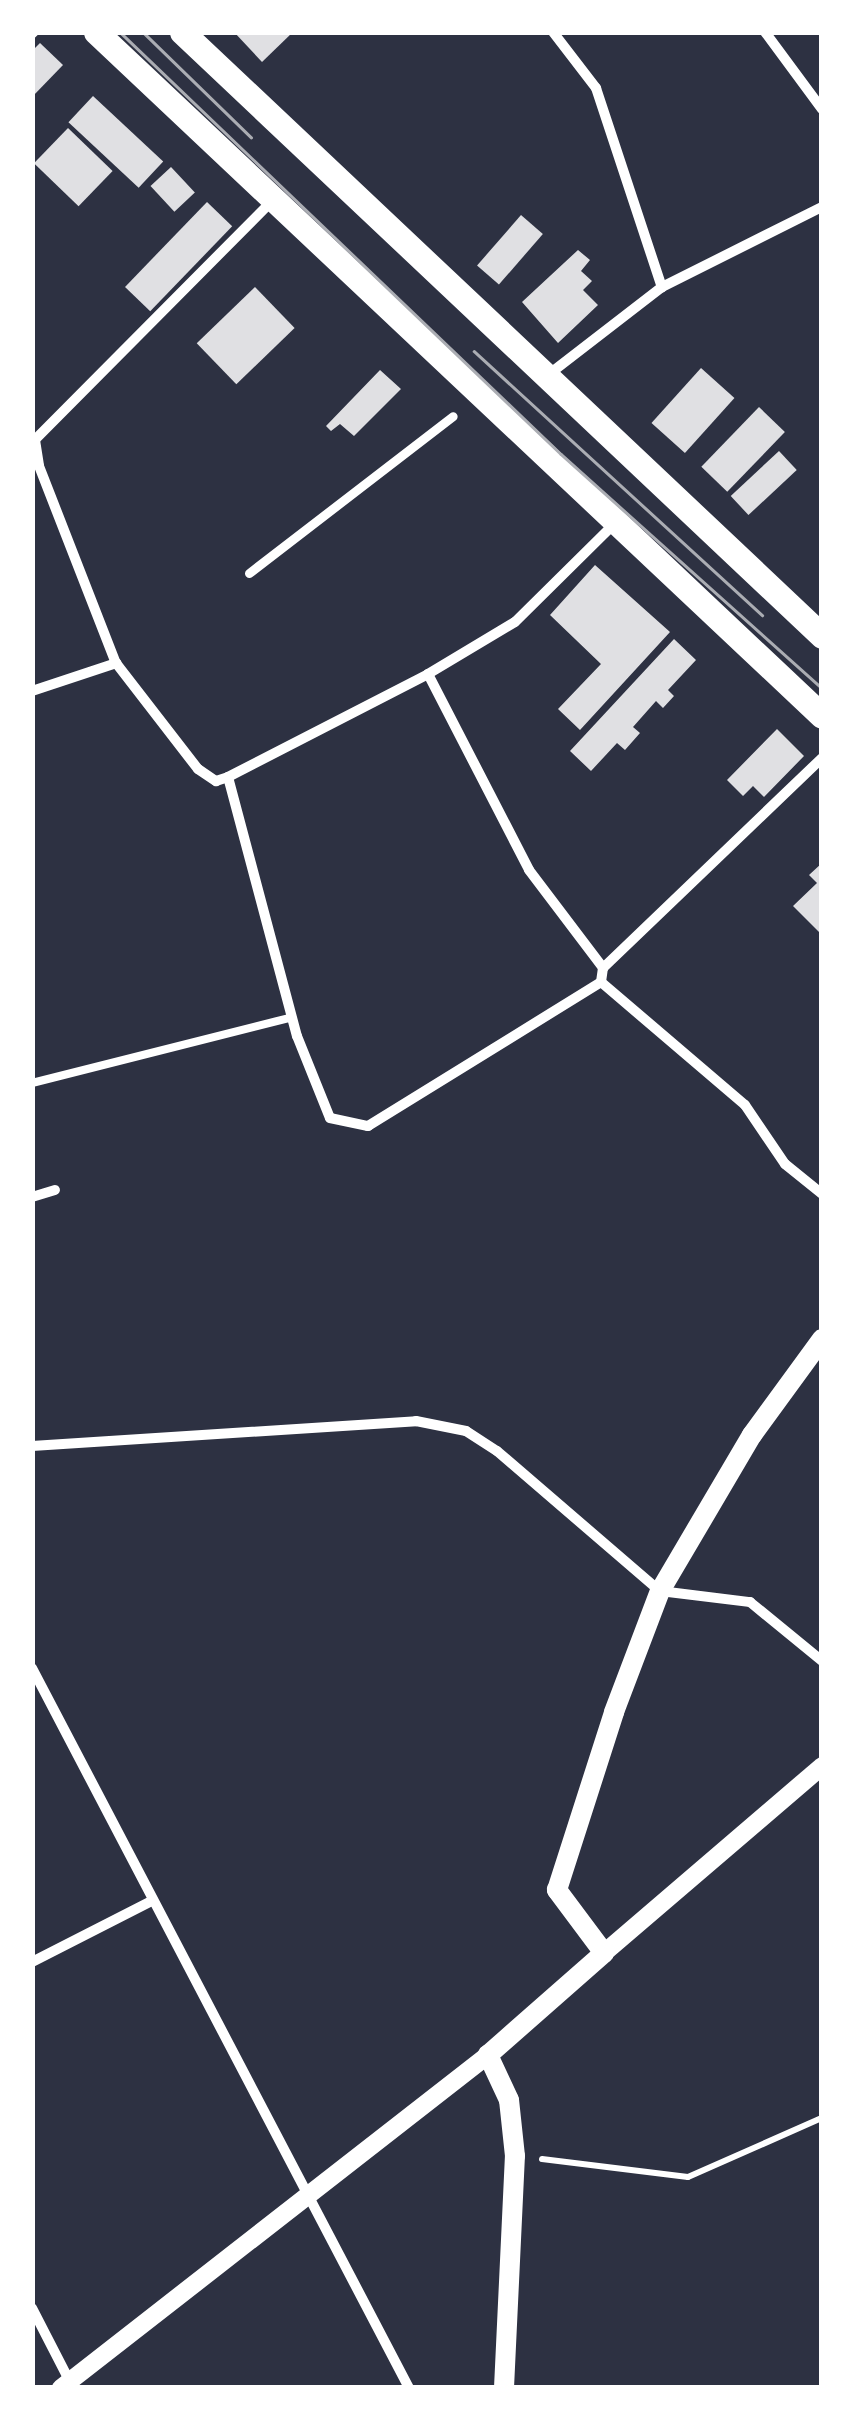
<!DOCTYPE html>
<style>
body{margin:0}
#map{position:relative;width:854px;height:2420px;overflow:hidden;background:#2d3142;font-family:Commissioner,sans-serif}
div>[style]{position:absolute}
.building>*{inset:0;background:#e0e0e3;transform-origin:0 0}
.path>*{height:6px;margin:-3px;padding:0 3px;transform-origin:3px;border-radius:3px;background:#fff}
.service>*{height:8px;margin:-4px;padding:0 4px;transform-origin:4px;border-radius:4px;background:#fff}
.pedestrian>*{height:9px;margin:-4.5px;padding:0 4.5px;transform-origin:4.5px;border-radius:4.5px;background:#fff}
.minor>*{height:10px;margin:-5px;padding:0 5px;transform-origin:5px;border-radius:5px;background:#fff}
.tertiary>*{height:18px;margin:-9px;padding:0 9px;transform-origin:9px;border-radius:9px;background:#fff}
.secondary>*{height:20px;margin:-10px;padding:0 10px;transform-origin:10px;border-radius:10px;background:#fff}
.primary>*{height:25px;margin:-12.5px;padding:0 12.5px;transform-origin:12.5px;border-radius:12.5px;background:#fff}
.tram>*{height:2.5px;margin:-1.25px;padding:0 1.25px;transform-origin:1.25px;border-radius:1.25px;background:#abadb3}
span{translate:-50% -50%;white-space:nowrap;text-align:center;line-height:1.15;-webkit-text-stroke:10px #fff;paint-order:stroke}
.frame{position:absolute;inset:0;border:35px solid #fff;pointer-events:none}
</style>
<div id="map">
<div class="building">
<i style="clip-path:polygon(234px 32px,293px 32px,262px 62px)"></i>
<i style="clip-path:polygon(40px 43px,63px 65px,32px 97px,32px 51px)"></i>
<i style="left:93px;top:96px;width:96px;height:36px;rotate:43deg"></i>
<i style="left:68px;top:128px;width:62px;height:49px;rotate:44deg"></i>
<i style="left:171px;top:167px;width:35px;height:28px;rotate:47deg"></i>
<i style="left:207px;top:202px;width:35px;height:118px;rotate:44deg"></i>
<i style="left:521px;top:215px;width:29px;height:67px;rotate:41deg"></i>
<i style="clip-path:polygon(578px 250px,590px 260px,581px 271px,592px 281px,583px 290px,598px 305px,558px 343px,522px 302px)"></i>
<i style="left:255px;top:287px;width:57px;height:81px;rotate:46deg"></i>
<i style="left:701px;top:368px;width:45px;height:74px;rotate:42deg"></i>
<i style="clip-path:polygon(380px 370px,401px 389px,354px 436px,340px 424px,331px 431px,326px 426px)"></i>
<i style="left:759px;top:407px;width:36px;height:83px;rotate:44deg"></i>
<i style="left:779px;top:451px;width:26px;height:66px;rotate:47deg"></i>
<i style="clip-path:polygon(595px 565px,670px 632px,580px 730px,558px 709px,601px 664px,550px 615px)"></i>
<i style="clip-path:polygon(674px 639px,696px 660px,668px 690px,674px 696px,663px 708px,656px 701px,633px 727px,640px 733px,625px 750px,617px 743px,591px 771px,570px 751px)"></i>
<i style="clip-path:polygon(777px 729px,804px 756px,764px 797px,753px 786px,743px 796px,727px 780px)"></i>
<i style="clip-path:polygon(822px 863px,822px 935px,793px 906px,817px 883px,809px 875px)"></i>
</div>
<div class="path">
<i style="left:542px;top:2159px;width:147px;rotate:7deg"></i>
<i style="left:688px;top:2177px;width:146px;rotate:-23.8deg"></i>
</div>
<div class="service">
<i style="left:32px;top:35px;width:4px;rotate:-45deg"></i>
<i style="left:32px;top:1083px;width:268px;rotate:-14.2deg"></i>
</div>
<div class="pedestrian">
<i style="left:249px;top:573px;width:257px;rotate:-37.6deg"></i>
</div>
<div class="minor">
<i style="left:553px;top:32px;width:71px;rotate:52.5deg"></i>
<i style="left:596px;top:88px;width:210px;rotate:71.7deg"></i>
<i style="left:765px;top:32px;width:96px;rotate:53.5deg"></i>
<i style="left:270px;top:203px;width:334px;rotate:134.8deg"></i>
<i style="left:35px;top:440px;width:26px;rotate:81deg"></i>
<i style="left:39px;top:466px;width:212px;rotate:68.7deg"></i>
<i style="left:116px;top:663px;width:134px;rotate:52.3deg"></i>
<i style="left:198px;top:769px;width:22px;rotate:34deg"></i>
<i style="left:216px;top:781px;width:13px;rotate:-18deg"></i>
<i style="left:228px;top:777px;width:225px;rotate:-27.2deg"></i>
<i style="left:428px;top:674px;width:101px;rotate:-30.9deg"></i>
<i style="left:515px;top:622px;width:138px;rotate:-44.7deg"></i>
<i style="left:548px;top:375px;width:144px;rotate:-37.7deg"></i>
<i style="left:662px;top:287px;width:179px;rotate:-26.6deg"></i>
<i style="left:428px;top:674px;width:220px;rotate:62.7deg"></i>
<i style="left:529px;top:870px;width:123px;rotate:52.9deg"></i>
<i style="left:32px;top:691px;width:89px;rotate:-18.4deg"></i>
<i style="left:228px;top:777px;width:268px;rotate:75.1deg"></i>
<i style="left:297px;top:1036px;width:88px;rotate:68.1deg"></i>
<i style="left:330px;top:1118px;width:39px;rotate:12deg"></i>
<i style="left:368px;top:1126px;width:274px;rotate:-31.7deg"></i>
<i style="left:601px;top:982px;width:14px;rotate:-82deg"></i>
<i style="left:603px;top:968px;width:303px;rotate:-43.8deg"></i>
<i style="left:601px;top:982px;width:189px;rotate:40.5deg"></i>
<i style="left:745px;top:1105px;width:71px;rotate:55.9deg"></i>
<i style="left:785px;top:1164px;width:48px;rotate:39deg"></i>
<i style="left:32px;top:1197px;width:24px;rotate:-17deg"></i>
<i style="left:32px;top:1446px;width:385px;rotate:-3.7deg"></i>
<i style="left:416px;top:1421px;width:51px;rotate:11.3deg"></i>
<i style="left:466px;top:1431px;width:37px;rotate:33deg"></i>
<i style="left:497px;top:1451px;width:215px;rotate:40.7deg"></i>
<i style="left:660px;top:1591px;width:91px;rotate:7deg"></i>
<i style="left:750px;top:1602px;width:93px;rotate:39.3deg"></i>
<i style="left:32px;top:1668px;width:813px;rotate:62.36deg"></i>
<i style="left:32px;top:1962px;width:132px;rotate:-27deg"></i>
<i style="left:32px;top:2308px;width:83px;rotate:62.8deg"></i>
</div>
<div class="tertiary">
<i style="left:604px;top:1953px;width:287px;rotate:-40.6deg"></i>
<i style="left:61px;top:2388px;width:541px;rotate:-37.95deg"></i>
</div>
<div class="secondary">
<i style="left:504px;top:2388px;width:232px;rotate:-87.3deg"></i>
<i style="left:515px;top:2156px;width:56px;rotate:-96.1deg"></i>
<i style="left:509px;top:2100px;width:50px;rotate:-115deg"></i>
<i style="left:488px;top:2055px;width:154px;rotate:-41.3deg"></i>
<i style="left:604px;top:1953px;width:79px;rotate:-126.7deg"></i>
<i style="left:557px;top:1890px;width:187px;rotate:-72.2deg"></i>
<i style="left:614px;top:1712px;width:129px;rotate:-69.2deg"></i>
<i style="left:660px;top:1591px;width:181px;rotate:-59.5deg"></i>
<i style="left:752px;top:1435px;width:119px;rotate:-53.9deg"></i>
</div>
<div class="primary">
<i style="left:96px;top:32px;width:997px;rotate:43.29deg"></i>
<i style="left:182px;top:32px;width:880px;rotate:43.34deg"></i>
</div>
<div class="tram">
<i style="left:120px;top:32px;width:610px;rotate:43.74deg"></i>
<i style="left:561px;top:454px;width:351px;rotate:41.9deg"></i>
<i style="left:143px;top:32px;width:151px;rotate:44.2deg"></i>
<i style="left:474px;top:351px;width:391px;rotate:42.5deg"></i>
</div>
<div class="frame"></div>
</div>
